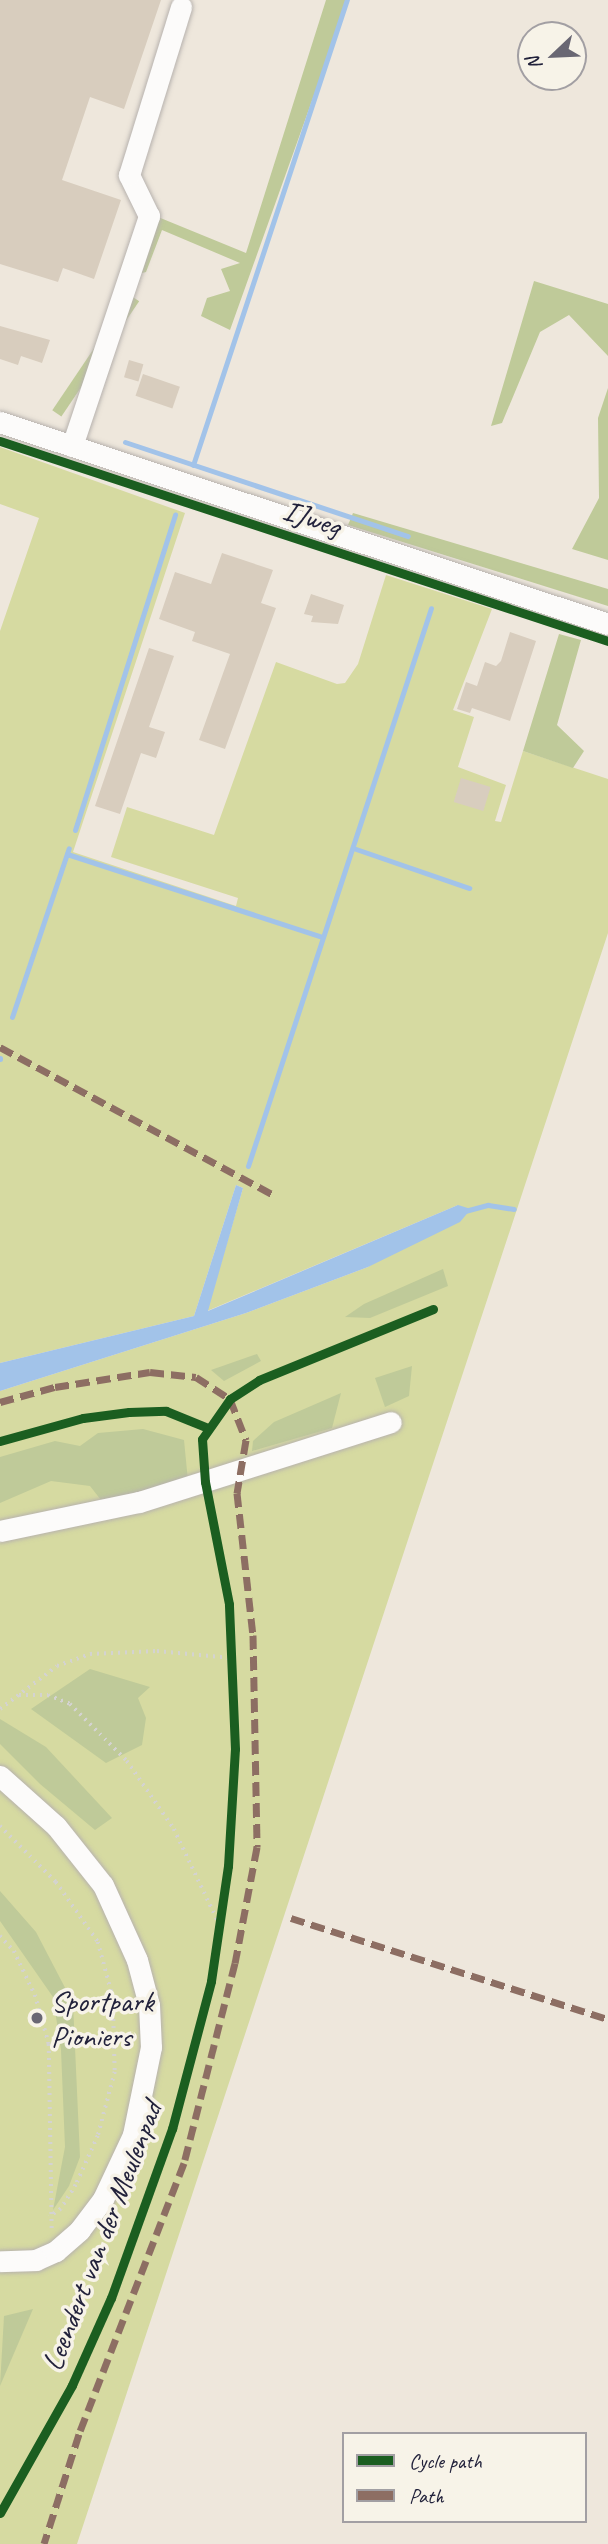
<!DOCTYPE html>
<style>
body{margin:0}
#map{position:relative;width:608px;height:2544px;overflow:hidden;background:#eee7dc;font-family:Caveat,sans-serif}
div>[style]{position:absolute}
.green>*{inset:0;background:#d6daa1}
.forest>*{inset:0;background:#bfca99;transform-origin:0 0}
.water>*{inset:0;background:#a2c3e9}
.stream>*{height:5px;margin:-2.5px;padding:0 2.5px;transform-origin:2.5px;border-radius:2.5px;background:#a2c3e9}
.building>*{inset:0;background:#d8cdbe;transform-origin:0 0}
.path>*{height:3.5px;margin-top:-1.75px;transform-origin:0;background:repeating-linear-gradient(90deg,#d4d3d1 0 2px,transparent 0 7px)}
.roads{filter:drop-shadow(0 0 2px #b7b2ae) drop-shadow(0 0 2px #b7b2ae)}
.minor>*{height:21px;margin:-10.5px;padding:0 10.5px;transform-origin:10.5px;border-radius:10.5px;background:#fcfbfa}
.quiet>*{height:7px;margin-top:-3.5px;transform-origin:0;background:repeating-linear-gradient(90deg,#8d6e63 0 14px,transparent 0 21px)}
.cycleway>*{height:9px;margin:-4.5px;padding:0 4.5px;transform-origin:4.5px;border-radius:4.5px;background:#1b5e20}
.dots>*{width:19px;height:19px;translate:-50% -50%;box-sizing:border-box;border:4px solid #f7f3e8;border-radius:50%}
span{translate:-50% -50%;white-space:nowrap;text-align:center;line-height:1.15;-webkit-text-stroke:7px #f7f3e8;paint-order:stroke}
.street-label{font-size:30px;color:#22223b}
.poi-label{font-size:30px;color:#22223b}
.left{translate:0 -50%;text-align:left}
.legend{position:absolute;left:342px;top:2432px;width:245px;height:91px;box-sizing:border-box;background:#f7f3e8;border:2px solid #a29fa3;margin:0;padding:9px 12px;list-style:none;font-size:21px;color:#22223b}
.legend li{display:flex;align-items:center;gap:14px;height:35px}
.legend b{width:35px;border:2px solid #a29fa3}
.north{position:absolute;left:517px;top:21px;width:70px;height:70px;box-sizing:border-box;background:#f7f3e8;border:2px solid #a29fa3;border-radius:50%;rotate:247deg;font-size:19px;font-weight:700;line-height:28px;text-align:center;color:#22223b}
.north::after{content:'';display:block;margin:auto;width:24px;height:32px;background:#696773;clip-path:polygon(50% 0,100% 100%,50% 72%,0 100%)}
</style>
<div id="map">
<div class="green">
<i style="clip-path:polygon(0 447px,185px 513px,73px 852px,236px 906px,238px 898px,111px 857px,127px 807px,214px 835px,276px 662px,337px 684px,345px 683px,358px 664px,386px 575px,492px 609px,453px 710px,474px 717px,458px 767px,506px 785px,495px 821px,501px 822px,523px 751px,608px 779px,608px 933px,77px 2544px,0 2544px,0 1391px,246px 1313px,368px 1267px,458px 1205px,207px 1311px,243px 1188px,236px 1185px,194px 1316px,0 1363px,0 631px,39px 518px,0 504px)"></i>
</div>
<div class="forest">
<i style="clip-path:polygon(326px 0,348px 0,230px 330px,201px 316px,207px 298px,230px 291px,221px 269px,240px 263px,162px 230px,146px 272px,138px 274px,158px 217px,246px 253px)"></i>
<i style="clip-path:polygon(534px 281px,608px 304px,608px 356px,569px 315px,540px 332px,502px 423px,491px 426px)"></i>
<i style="left:130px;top:295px;width:11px;height:139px;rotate:34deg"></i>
<i style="clip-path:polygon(608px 388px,608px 560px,572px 549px,599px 498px,598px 418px)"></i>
<i style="clip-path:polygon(353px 513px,608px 589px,608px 606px,348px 525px)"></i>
<i style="clip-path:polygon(559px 634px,581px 640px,557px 725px,584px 751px,573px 768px,523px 751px)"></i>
<i style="clip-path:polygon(443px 1269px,448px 1286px,370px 1318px,345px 1317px,364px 1304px)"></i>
<i style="clip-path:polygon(257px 1354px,261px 1361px,224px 1381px,211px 1370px)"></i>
<i style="clip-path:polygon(412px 1366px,409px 1396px,385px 1407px,375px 1378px)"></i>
<i style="clip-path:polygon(341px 1393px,332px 1428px,252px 1451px,253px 1441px,274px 1422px)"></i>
<i style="clip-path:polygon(143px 1429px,184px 1440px,188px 1481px,101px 1500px,90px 1486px,51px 1481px,0 1503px,0 1457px,55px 1441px,80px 1446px,98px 1433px)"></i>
<i style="clip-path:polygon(90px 1669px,150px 1687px,138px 1698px,146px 1718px,142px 1745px,106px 1763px,31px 1709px)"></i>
<i style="clip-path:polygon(0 1719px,46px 1747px,112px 1818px,95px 1830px,40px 1784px,0 1744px)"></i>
<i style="clip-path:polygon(0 1891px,36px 1932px,73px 2003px,80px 2157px,69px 2186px,53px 2210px,65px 2147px,61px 2050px,53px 1997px,0 1921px)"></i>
<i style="clip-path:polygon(33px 2309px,0 2386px,4px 2316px)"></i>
</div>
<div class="water">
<i style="clip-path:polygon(236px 1185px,243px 1188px,208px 1311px,458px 1205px,471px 1209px,460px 1222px,368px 1267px,246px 1313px,0 1391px,0 1363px,194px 1316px)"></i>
</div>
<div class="stream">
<i style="left:125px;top:442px;width:298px;rotate:18.4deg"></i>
<i style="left:193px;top:465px;width:490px;rotate:-71.7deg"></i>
<i style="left:75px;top:830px;width:331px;rotate:-72.4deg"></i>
<i style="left:353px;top:848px;width:123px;rotate:19deg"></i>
<i style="left:67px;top:854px;width:268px;rotate:18deg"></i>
<i style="left:12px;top:1017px;width:178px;rotate:-71.4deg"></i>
<i style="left:0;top:1059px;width:1px;rotate:-90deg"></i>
<i style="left:248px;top:1166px;width:587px;rotate:-71.84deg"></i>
<i style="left:465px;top:1211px;width:24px;rotate:-15deg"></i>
<i style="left:488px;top:1205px;width:26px;rotate:9deg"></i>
</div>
<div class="building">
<i style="clip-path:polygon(0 0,161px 0,124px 109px,90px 97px,62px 180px,121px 200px,94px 279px,63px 268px,58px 282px,0 264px)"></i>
<i style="clip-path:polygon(0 326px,50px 340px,42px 363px,21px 356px,18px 365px,0 359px)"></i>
<i style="left:129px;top:360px;width:15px;height:18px;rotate:16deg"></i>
<i style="left:143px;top:374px;width:39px;height:23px;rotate:19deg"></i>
<i style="clip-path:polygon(222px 553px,273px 570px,261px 603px,276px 608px,225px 749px,199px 740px,230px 654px,192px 641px,195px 632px,159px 619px,175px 572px,211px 584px)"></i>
<i style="clip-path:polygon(311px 594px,344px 605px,338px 624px,311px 622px,313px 616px,304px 614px)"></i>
<i style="clip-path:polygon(510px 632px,536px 641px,510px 721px,472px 708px,470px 713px,457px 709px,466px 682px,477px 686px,485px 662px,496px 666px,501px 661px)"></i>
<i style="clip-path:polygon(149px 648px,174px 656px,149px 727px,165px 732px,156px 758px,141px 753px,120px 814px,95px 806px)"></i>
<i style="left:461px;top:778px;width:31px;height:25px;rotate:17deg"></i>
</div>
<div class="path">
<i style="left:19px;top:1695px;width:29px"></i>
<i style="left:48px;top:1695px;width:24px;rotate:22deg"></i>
<i style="left:70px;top:1704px;width:81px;rotate:45deg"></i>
<i style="left:127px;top:1761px;width:83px;rotate:55.3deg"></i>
<i style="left:174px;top:1829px;width:107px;rotate:64.6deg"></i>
<i style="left:0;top:1709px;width:71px;rotate:-37deg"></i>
<i style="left:57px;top:1666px;width:35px;rotate:-20deg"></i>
<i style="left:90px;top:1654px;width:67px;rotate:-2.6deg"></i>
<i style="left:157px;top:1651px;width:75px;rotate:5.3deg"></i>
<i style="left:0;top:1826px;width:79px;rotate:45deg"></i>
<i style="left:56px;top:1882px;width:73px;rotate:55deg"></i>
<i style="left:98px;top:1942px;width:58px;rotate:75deg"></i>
<i style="left:113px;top:1998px;width:74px;rotate:88.5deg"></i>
<i style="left:115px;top:2072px;width:66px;rotate:104.9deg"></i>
<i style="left:98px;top:2136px;width:54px;rotate:114.2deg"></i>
<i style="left:76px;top:2185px;width:28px;rotate:122deg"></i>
<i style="left:61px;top:2209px;width:14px;rotate:146deg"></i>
<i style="left:0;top:1936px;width:21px;rotate:47deg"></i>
<i style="left:14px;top:1951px;width:49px;rotate:64.5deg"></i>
<i style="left:35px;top:1995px;width:51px;rotate:74.1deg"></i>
<i style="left:49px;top:2044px;width:188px;rotate:89.1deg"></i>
</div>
<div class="roads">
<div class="minor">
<i style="left:0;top:422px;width:641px;rotate:18.38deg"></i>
<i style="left:72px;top:446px;width:243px;rotate:-71.5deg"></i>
<i style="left:149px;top:216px;width:46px;rotate:-116deg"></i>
<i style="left:129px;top:175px;width:176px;rotate:-72.8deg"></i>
<i style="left:0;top:1531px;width:142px;rotate:-11.8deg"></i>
<i style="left:139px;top:1502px;width:264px;rotate:-17.6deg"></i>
<i style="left:0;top:1776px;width:75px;rotate:41.8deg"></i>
<i style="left:56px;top:1826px;width:75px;rotate:51.5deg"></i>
<i style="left:103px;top:1885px;width:82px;rotate:65.6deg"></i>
<i style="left:137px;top:1960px;width:47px;rotate:75.1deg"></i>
<i style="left:149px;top:2005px;width:42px;rotate:87.3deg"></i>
<i style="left:151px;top:2047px;width:90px;rotate:101.6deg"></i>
<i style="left:133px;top:2135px;width:71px;rotate:115.1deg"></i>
<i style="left:103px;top:2199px;width:39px;rotate:127deg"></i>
<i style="left:80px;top:2230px;width:32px;rotate:139deg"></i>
<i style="left:56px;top:2251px;width:22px;rotate:156deg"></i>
<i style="left:36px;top:2260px;width:36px;rotate:178deg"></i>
</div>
</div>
<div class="quiet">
<i style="left:0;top:1047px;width:314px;rotate:28.4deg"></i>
<i style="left:0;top:1402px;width:57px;rotate:-15.3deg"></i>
<i style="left:55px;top:1387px;width:96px;rotate:-9deg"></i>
<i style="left:150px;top:1372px;width:46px;rotate:6.2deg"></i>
<i style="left:196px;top:1377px;width:40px;rotate:32.9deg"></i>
<i style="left:230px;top:1399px;width:44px;rotate:68.7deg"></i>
<i style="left:246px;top:1440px;width:54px;rotate:99.6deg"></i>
<i style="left:237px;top:1493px;width:143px;rotate:83.6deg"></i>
<i style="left:253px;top:1635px;width:212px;rotate:88.9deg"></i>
<i style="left:257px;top:1847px;width:118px;rotate:100.7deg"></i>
<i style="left:235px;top:1963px;width:206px;rotate:104.3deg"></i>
<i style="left:184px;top:2163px;width:291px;rotate:111.2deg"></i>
<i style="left:79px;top:2434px;width:115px;rotate:107.7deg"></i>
<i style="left:291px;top:1918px;width:333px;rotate:17.7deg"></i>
</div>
<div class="cycleway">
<i style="left:0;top:441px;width:640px;rotate:18.21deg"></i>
<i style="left:0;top:1441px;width:86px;rotate:-15.5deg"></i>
<i style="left:83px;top:1418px;width:46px;rotate:-7.4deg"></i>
<i style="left:129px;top:1412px;width:37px;rotate:-2deg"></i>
<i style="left:166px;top:1411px;width:45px;rotate:22deg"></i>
<i style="left:0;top:2513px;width:147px;rotate:-60.6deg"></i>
<i style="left:72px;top:2385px;width:95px;rotate:-65.9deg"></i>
<i style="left:111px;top:2298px;width:180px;rotate:-70.2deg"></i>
<i style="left:172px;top:2129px;width:153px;rotate:-75.2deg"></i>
<i style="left:211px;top:1981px;width:116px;rotate:-81.6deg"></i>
<i style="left:228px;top:1866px;width:117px;rotate:-86.6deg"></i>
<i style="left:235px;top:1749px;width:145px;rotate:-92.4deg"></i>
<i style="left:229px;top:1604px;width:124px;rotate:-101.1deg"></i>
<i style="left:205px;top:1482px;width:43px;rotate:-94deg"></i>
<i style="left:202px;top:1439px;width:49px;rotate:-55deg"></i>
<i style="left:230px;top:1399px;width:35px;rotate:-33deg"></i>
<i style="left:259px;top:1380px;width:188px;rotate:-22.2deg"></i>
</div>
<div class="dots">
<i style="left:37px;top:2018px;background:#696773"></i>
</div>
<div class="street-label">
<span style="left:312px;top:518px;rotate:18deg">IJweg</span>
<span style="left:102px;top:2236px;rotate:-69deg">Leendert van der Meulenpad</span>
</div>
<div class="poi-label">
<span class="left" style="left:51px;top:2018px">Sportpark<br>Pioniers</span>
</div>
<ul class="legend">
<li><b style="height:9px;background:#1b5e20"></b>Cycle path</li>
<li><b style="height:9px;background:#8d6e63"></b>Path</li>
</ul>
<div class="north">N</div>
</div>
